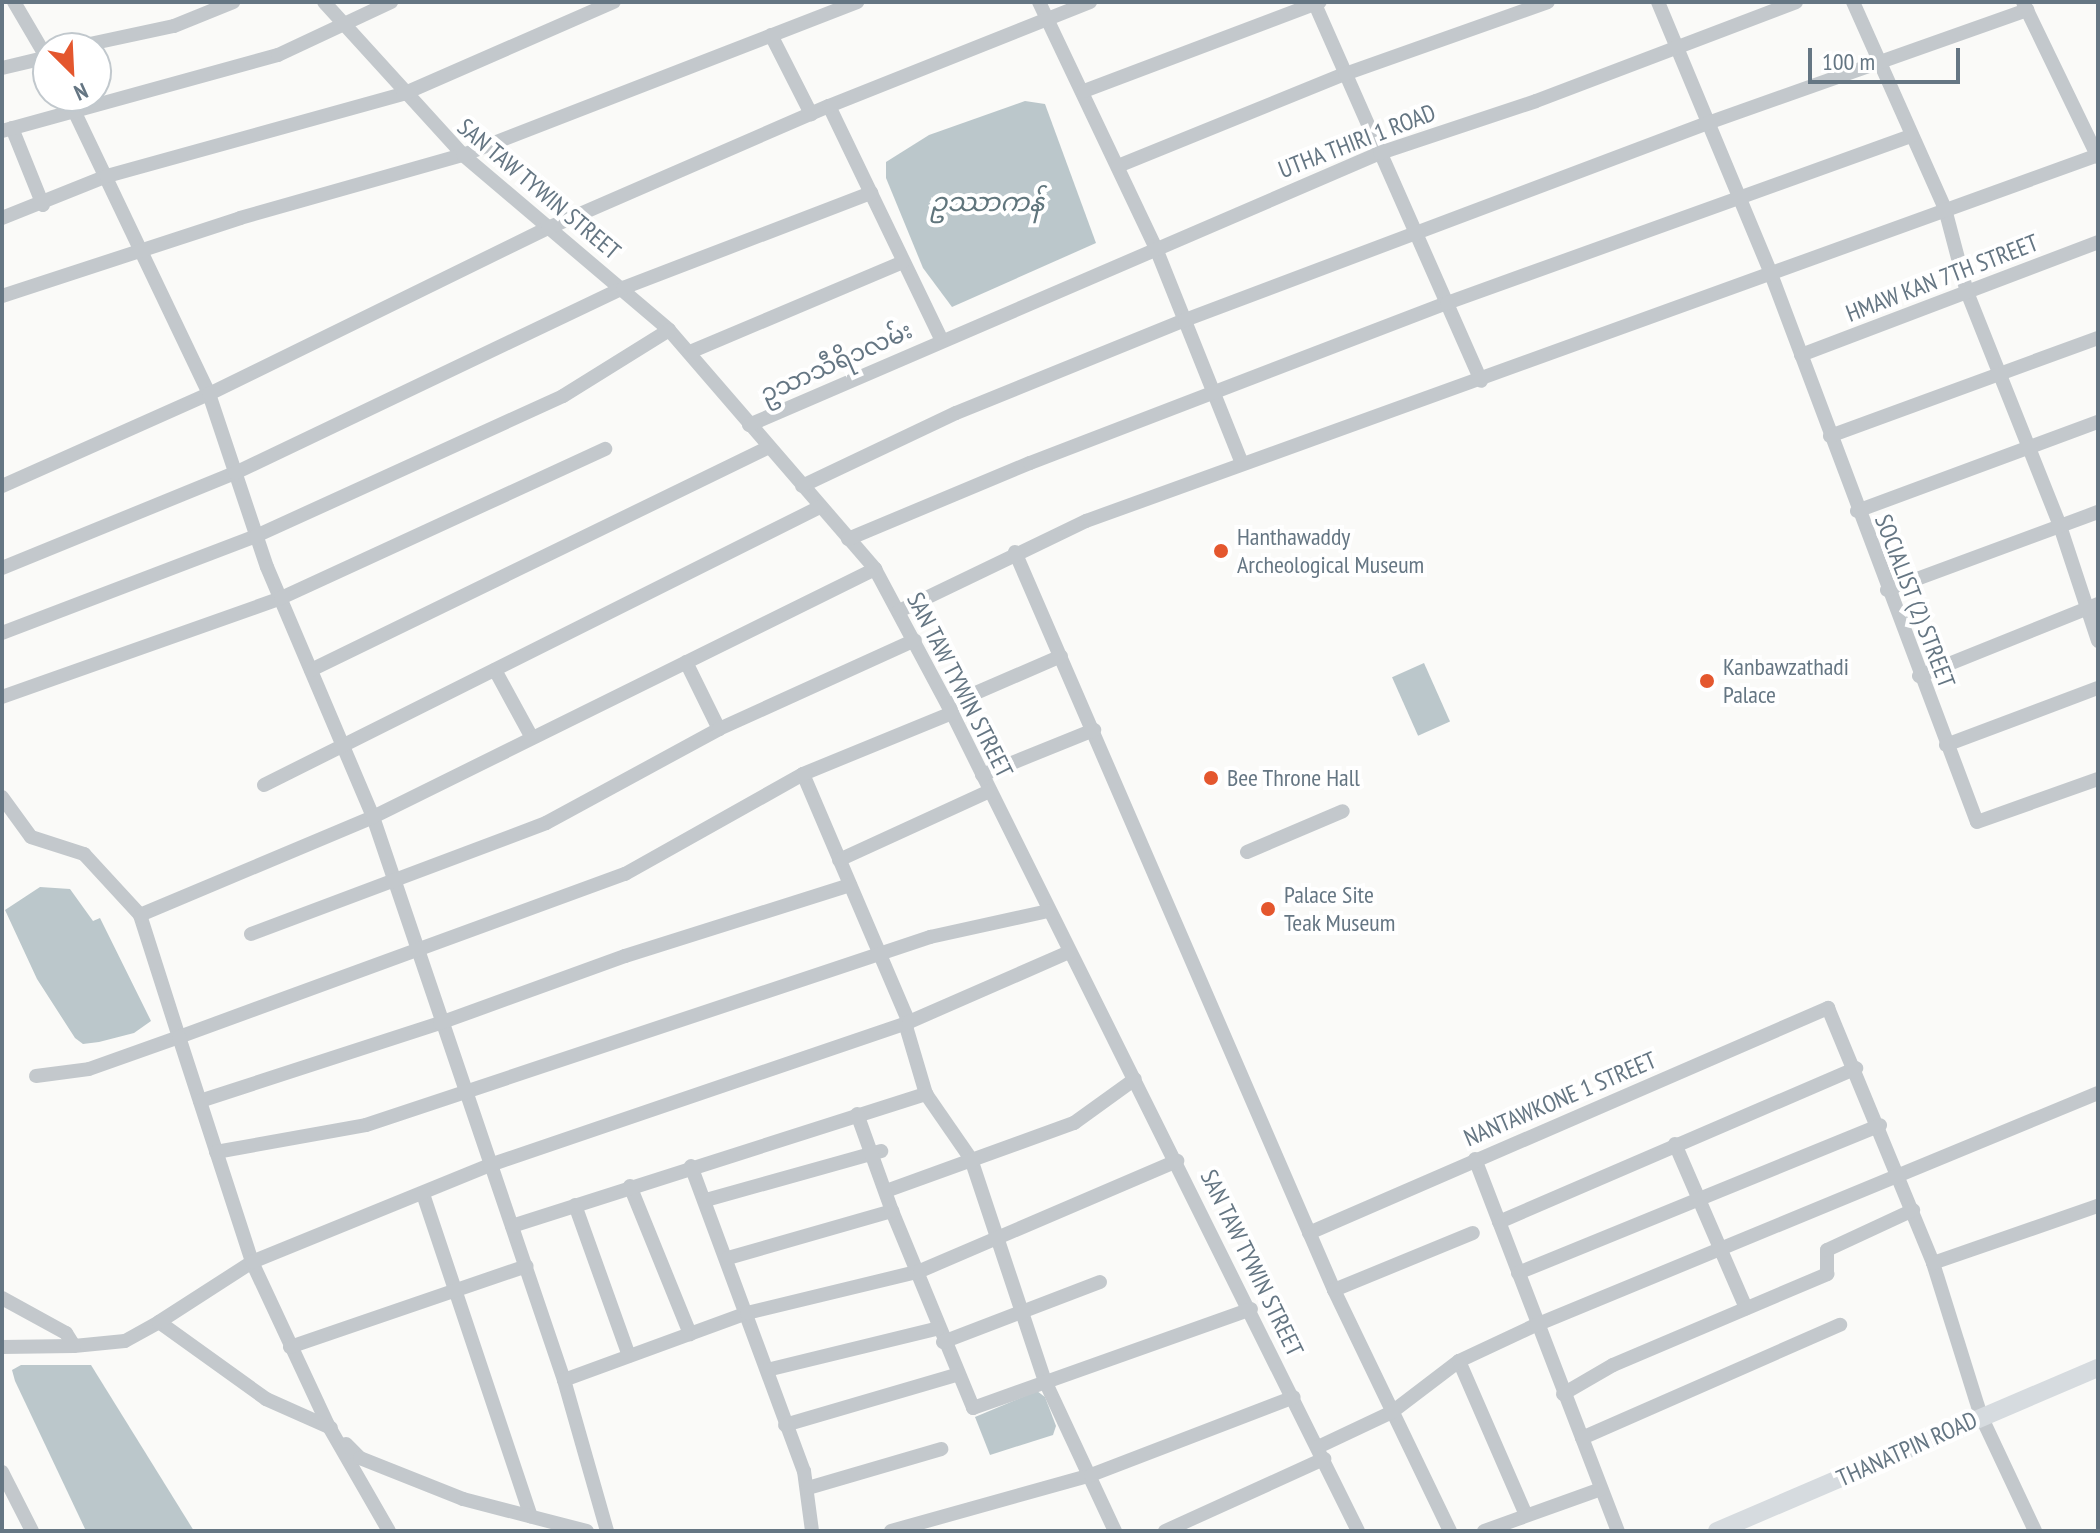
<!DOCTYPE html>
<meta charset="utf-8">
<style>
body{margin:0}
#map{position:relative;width:2100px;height:1533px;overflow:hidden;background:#fafaf8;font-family:"PT Sans Narrow","Noto Sans Myanmar",sans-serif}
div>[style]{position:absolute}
.water>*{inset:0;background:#bbc7cb;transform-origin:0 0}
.minor>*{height:14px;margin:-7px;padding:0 7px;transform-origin:7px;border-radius:7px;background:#c3c8cc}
.major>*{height:18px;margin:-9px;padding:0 9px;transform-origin:9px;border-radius:9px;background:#d6dbdf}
.dots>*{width:22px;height:22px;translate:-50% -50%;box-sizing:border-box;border:4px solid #fff;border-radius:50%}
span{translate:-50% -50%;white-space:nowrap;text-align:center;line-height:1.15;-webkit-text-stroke:8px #fff;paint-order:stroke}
.street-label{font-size:24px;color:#657683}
.poi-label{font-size:24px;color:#657683}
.left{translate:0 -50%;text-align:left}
.water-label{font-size:26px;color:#60757c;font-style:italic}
.frame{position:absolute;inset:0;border:4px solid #657683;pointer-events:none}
.north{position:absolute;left:32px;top:32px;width:80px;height:80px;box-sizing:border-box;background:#fff;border:2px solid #c1c8cd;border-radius:50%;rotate:156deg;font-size:22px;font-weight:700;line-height:32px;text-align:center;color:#657683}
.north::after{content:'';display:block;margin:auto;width:28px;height:36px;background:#e4572e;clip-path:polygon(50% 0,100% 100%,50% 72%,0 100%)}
.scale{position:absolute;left:1808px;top:48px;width:152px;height:36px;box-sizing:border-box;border:4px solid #657683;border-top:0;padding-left:10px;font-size:24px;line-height:28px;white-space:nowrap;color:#657683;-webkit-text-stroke:6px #fff;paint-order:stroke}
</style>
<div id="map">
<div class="water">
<i style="clip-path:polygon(1025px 101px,1045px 104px,1096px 243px,952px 307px,923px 268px,886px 178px,886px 162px,929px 135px)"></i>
<i style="left:1424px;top:663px;width:64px;height:35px;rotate:66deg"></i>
<i style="clip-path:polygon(40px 887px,70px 889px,93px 921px,100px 918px,151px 1021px,134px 1033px,99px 1042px,83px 1044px,75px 1038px,37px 979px,5px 910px)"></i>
<i style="clip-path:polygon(21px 1365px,91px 1365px,194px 1531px,86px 1531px,15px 1381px,12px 1370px)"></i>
<i style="clip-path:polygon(1037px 1391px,1045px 1397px,1056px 1426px,1053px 1435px,990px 1455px,975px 1417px)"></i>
</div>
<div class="minor">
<i style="left:14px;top:2px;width:67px;rotate:59.6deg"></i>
<i style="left:324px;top:2px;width:207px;rotate:47.7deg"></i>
<i style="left:463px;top:155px;width:270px;rotate:40.3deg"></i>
<i style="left:669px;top:330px;width:316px;rotate:49.2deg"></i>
<i style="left:875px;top:569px;width:163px;rotate:61.9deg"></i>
<i style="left:952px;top:713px;width:913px;rotate:63.6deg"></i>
<i style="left:1039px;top:2px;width:270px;rotate:64.6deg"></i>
<i style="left:1155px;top:246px;width:234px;rotate:68.2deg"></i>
<i style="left:1314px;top:2px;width:414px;rotate:66.2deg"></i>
<i style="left:1658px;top:2px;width:295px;rotate:67.4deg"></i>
<i style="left:1771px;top:274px;width:585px;rotate:69.4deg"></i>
<i style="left:1977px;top:822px;width:128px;rotate:-19.6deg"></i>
<i style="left:1853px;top:2px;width:227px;rotate:66deg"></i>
<i style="left:1945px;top:209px;width:86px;rotate:75.2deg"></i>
<i style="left:1967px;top:292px;width:252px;rotate:68.3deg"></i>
<i style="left:2060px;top:526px;width:121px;rotate:71.7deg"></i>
<i style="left:2023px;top:2px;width:172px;rotate:64.2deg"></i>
<i style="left:771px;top:35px;width:89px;rotate:63.1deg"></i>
<i style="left:71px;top:48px;width:105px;rotate:-12.1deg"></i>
<i style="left:174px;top:26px;width:64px;rotate:-22.1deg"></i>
<i style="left:2px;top:68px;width:47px;rotate:-13.4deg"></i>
<i style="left:1084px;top:91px;width:252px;rotate:-20.7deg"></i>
<i style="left:67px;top:96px;width:330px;rotate:64.5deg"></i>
<i style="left:209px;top:394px;width:182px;rotate:71.5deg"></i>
<i style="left:267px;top:567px;width:272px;rotate:67deg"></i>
<i style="left:373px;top:817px;width:595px;rotate:71.26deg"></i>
<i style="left:564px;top:1380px;width:157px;rotate:74.1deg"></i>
<i style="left:829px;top:106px;width:259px;rotate:64.3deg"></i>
<i style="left:12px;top:128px;width:83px;rotate:68.1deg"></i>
<i style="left:2px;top:131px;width:286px;rotate:-15.4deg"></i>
<i style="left:278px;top:55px;width:125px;rotate:-25.1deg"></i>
<i style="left:1118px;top:166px;width:245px;rotate:-22.1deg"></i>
<i style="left:1345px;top:74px;width:215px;rotate:-19.5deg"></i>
<i style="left:2px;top:218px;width:113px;rotate:-21.8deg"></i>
<i style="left:107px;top:176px;width:307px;rotate:-15.5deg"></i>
<i style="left:403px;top:94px;width:230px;rotate:-23.6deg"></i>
<i style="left:2px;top:296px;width:250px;rotate:-18.1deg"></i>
<i style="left:240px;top:218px;width:232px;rotate:-15.8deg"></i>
<i style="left:463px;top:155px;width:423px;rotate:-21.2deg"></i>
<i style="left:690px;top:352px;width:231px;rotate:-22.9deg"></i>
<i style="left:1801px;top:355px;width:318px;rotate:-20.8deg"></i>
<i style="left:749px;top:425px;width:687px;rotate:-23.32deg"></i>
<i style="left:1380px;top:153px;width:164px;rotate:-18.4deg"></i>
<i style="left:1536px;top:101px;width:278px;rotate:-20.8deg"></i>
<i style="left:1830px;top:436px;width:285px;rotate:-20.1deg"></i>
<i style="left:2px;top:486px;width:227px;rotate:-24deg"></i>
<i style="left:209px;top:394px;width:377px;rotate:-26.1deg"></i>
<i style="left:548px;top:228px;width:306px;rotate:-23.5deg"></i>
<i style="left:829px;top:106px;width:281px;rotate:-21.7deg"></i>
<i style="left:802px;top:486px;width:170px;rotate:-25.4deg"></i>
<i style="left:956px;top:413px;width:247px;rotate:-22.1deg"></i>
<i style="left:1185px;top:320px;width:556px;rotate:-20.65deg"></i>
<i style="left:1705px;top:124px;width:342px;rotate:-19.5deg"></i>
<i style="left:1857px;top:511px;width:257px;rotate:-20.3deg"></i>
<i style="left:848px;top:539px;width:197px;rotate:-22.7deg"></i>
<i style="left:1030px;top:463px;width:447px;rotate:-21deg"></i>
<i style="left:1447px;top:303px;width:494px;rotate:-19.8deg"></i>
<i style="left:1015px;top:552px;width:804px;rotate:66.62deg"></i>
<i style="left:1334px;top:1290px;width:267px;rotate:64.3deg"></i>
<i style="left:2px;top:568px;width:252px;rotate:-22.2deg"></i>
<i style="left:235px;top:473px;width:430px;rotate:-25.5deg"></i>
<i style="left:623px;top:288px;width:266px;rotate:-21deg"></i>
<i style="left:1887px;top:590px;width:225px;rotate:-20.3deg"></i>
<i style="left:899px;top:611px;width:208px;rotate:-25.7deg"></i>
<i style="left:1086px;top:521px;width:1076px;rotate:-19.88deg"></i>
<i style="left:2px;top:633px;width:272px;rotate:-20.9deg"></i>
<i style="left:256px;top:536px;width:337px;rotate:-24.5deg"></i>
<i style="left:563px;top:396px;width:125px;rotate:-31.9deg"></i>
<i style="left:686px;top:662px;width:75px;rotate:63.8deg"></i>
<i style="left:311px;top:670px;width:509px;rotate:-25.96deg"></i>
<i style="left:495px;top:670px;width:77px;rotate:61.4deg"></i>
<i style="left:1919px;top:676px;width:193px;rotate:-21.9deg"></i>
<i style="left:2px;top:697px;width:296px;rotate:-19.5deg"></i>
<i style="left:281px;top:598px;width:357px;rotate:-24.7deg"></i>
<i style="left:948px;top:705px;width:123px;rotate:-23.4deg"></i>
<i style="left:1946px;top:745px;width:162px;rotate:-20.6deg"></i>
<i style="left:803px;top:774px;width:270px;rotate:66.9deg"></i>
<i style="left:982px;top:775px;width:121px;rotate:-21.9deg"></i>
<i style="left:264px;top:785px;width:622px;rotate:-26.57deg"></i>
<i style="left:2px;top:797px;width:49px;rotate:54.1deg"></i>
<i style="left:31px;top:837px;width:56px;rotate:17.8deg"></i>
<i style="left:84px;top:854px;width:83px;rotate:47.4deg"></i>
<i style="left:140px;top:915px;width:128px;rotate:72.3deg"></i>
<i style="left:179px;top:1037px;width:475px;rotate:-20.1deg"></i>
<i style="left:625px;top:874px;width:204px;rotate:-29.3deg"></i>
<i style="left:803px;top:774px;width:161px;rotate:-22.3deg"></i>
<i style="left:1247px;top:852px;width:104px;rotate:-23.1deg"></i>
<i style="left:839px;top:860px;width:166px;rotate:-24.6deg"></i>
<i style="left:140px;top:915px;width:253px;rotate:-22.8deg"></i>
<i style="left:373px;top:817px;width:560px;rotate:-26.29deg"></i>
<i style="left:251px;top:934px;width:315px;rotate:-20.6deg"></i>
<i style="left:546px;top:823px;width:197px;rotate:-28.5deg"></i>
<i style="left:719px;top:729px;width:215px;rotate:-24.4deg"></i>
<i style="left:905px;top:1023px;width:74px;rotate:73.5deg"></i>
<i style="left:926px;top:1094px;width:79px;rotate:55.3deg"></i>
<i style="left:971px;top:1159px;width:234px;rotate:71.6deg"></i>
<i style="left:1045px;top:1381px;width:166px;rotate:65deg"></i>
<i style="left:36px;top:1076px;width:53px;rotate:-7.5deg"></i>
<i style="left:89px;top:1069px;width:96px;rotate:-19.6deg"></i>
<i style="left:179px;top:1037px;width:237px;rotate:72deg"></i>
<i style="left:252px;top:1262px;width:180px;rotate:65deg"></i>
<i style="left:328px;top:1425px;width:122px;rotate:60.1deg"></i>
<i style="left:200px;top:1101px;width:252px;rotate:-18deg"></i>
<i style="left:440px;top:1023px;width:197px;rotate:-19.9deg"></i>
<i style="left:625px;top:956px;width:236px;rotate:-17.5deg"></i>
<i style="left:1675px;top:1144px;width:179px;rotate:66.6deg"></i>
<i style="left:216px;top:1152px;width:152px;rotate:-10.2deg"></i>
<i style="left:366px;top:1125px;width:595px;rotate:-18.43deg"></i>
<i style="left:930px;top:937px;width:121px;rotate:-12.4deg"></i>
<i style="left:1475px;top:1159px;width:399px;rotate:69deg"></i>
<i style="left:691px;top:1166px;width:325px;rotate:69.7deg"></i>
<i style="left:804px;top:1471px;width:61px;rotate:82.4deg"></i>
<i style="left:630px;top:1186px;width:160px;rotate:67.9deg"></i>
<i style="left:886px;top:1191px;width:200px;rotate:-19.9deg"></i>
<i style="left:1074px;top:1123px;width:75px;rotate:-35.8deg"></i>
<i style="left:423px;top:1194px;width:340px;rotate:71.5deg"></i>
<i style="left:706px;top:1200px;width:182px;rotate:-15.6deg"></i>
<i style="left:575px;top:1205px;width:160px;rotate:70.3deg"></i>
<i style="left:892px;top:1211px;width:213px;rotate:67.6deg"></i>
<i style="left:973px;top:1408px;width:295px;rotate:-19.6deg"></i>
<i style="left:1499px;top:1222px;width:389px;rotate:-23.3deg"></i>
<i style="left:512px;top:1226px;width:435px;rotate:-17.7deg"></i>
<i style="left:1309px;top:1233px;width:566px;rotate:-23.44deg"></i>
<i style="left:1828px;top:1008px;width:276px;rotate:67.6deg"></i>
<i style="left:1933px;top:1263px;width:160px;rotate:72.6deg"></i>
<i style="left:1981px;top:1416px;width:127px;rotate:64.8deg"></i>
<i style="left:728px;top:1258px;width:171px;rotate:-16deg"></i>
<i style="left:892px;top:1211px;width:103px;rotate:-109.8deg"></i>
<i style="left:1933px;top:1263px;width:175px;rotate:-19.1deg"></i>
<i style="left:1518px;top:1273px;width:391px;rotate:-22.2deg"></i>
<i style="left:1334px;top:1290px;width:150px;rotate:-22.3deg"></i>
<i style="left:2px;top:1298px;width:73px;rotate:28.7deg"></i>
<i style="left:66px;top:1333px;width:15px;rotate:58deg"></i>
<i style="left:74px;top:1346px;width:51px;rotate:-5.6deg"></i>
<i style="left:125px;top:1341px;width:39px;rotate:-29deg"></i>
<i style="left:159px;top:1322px;width:132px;rotate:35.7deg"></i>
<i style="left:266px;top:1399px;width:71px;rotate:24deg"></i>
<i style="left:159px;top:1322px;width:111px;rotate:-32.8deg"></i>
<i style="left:252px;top:1262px;width:257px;rotate:-22.2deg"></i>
<i style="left:490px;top:1165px;width:443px;rotate:-18.8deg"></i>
<i style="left:909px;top:1022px;width:175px;rotate:-23.6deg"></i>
<i style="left:943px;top:1342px;width:168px;rotate:-20.9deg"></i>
<i style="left:2px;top:1347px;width:72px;rotate:-0.8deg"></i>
<i style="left:290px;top:1347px;width:250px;rotate:-18.9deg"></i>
<i style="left:1459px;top:1361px;width:168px;rotate:66.5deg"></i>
<i style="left:767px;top:1370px;width:177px;rotate:-13.7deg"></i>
<i style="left:564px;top:1380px;width:195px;rotate:-20.1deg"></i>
<i style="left:747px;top:1313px;width:178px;rotate:-13.6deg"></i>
<i style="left:920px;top:1271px;width:280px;rotate:-23.2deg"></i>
<i style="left:1563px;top:1394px;width:58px;rotate:-30.1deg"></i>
<i style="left:1613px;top:1365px;width:233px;rotate:-23deg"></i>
<i style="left:1827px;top:1274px;width:24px;rotate:-90deg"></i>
<i style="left:1827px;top:1250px;width:95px;rotate:-24.9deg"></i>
<i style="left:785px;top:1425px;width:178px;rotate:-16.3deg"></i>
<i style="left:1582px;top:1438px;width:282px;rotate:-23.7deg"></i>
<i style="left:346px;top:1444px;width:20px;rotate:45deg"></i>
<i style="left:360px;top:1458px;width:111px;rotate:21.7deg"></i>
<i style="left:463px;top:1499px;width:128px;rotate:14.5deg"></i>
<i style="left:1318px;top:1447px;width:82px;rotate:-25.3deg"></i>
<i style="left:1392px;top:1412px;width:84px;rotate:-37.3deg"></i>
<i style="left:1459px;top:1361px;width:85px;rotate:-25.1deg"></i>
<i style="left:1536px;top:1325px;width:608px;rotate:-22.43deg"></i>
<i style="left:2px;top:1472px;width:66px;rotate:63deg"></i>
<i style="left:808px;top:1488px;width:139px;rotate:-16.3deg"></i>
<i style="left:891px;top:1531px;width:208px;rotate:-15.6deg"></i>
<i style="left:1091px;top:1475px;width:217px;rotate:-21deg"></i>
<i style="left:1165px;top:1531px;width:175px;rotate:-24.4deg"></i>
<i style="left:1484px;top:1531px;width:124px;rotate:-19.7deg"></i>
</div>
<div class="major">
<i style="left:1717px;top:1531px;width:414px;rotate:-23.2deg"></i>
</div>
<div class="dots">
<i style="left:1221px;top:551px;background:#e4572e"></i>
<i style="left:1707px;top:681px;background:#e4572e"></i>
<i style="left:1211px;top:778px;background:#e4572e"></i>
<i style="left:1268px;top:909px;background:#e4572e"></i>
</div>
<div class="street-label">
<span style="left:1357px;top:141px;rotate:-21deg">UTHA THIRI 1 ROAD</span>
<span style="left:539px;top:189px;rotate:40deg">SAN TAW TYWIN STREET</span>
<span style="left:1942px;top:278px;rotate:-21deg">HMAW KAN 7TH STREET</span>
<span style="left:836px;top:362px;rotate:-24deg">ဥသာသီရိ၁လမ်း</span>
<span style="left:1915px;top:601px;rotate:69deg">SOCIALIST (2) STREET</span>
<span style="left:960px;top:685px;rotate:63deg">SAN TAW TYWIN STREET</span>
<span style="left:1560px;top:1099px;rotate:-23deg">NANTAWKONE 1 STREET</span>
<span style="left:1252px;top:1263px;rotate:64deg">SAN TAW TYWIN STREET</span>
<span style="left:1907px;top:1449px;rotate:-24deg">THANATPIN ROAD</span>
</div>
<div class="poi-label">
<span class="left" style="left:1237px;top:551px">Hanthawaddy<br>Archeological Museum</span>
<span class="left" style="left:1723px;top:681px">Kanbawzathadi<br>Palace</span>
<span class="left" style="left:1227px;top:778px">Bee Throne Hall</span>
<span class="left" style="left:1284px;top:909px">Palace Site<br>Teak Museum</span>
</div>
<div class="water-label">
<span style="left:987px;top:202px">ဥဿာကန်</span>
</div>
<div class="frame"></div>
<div class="north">N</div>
<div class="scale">100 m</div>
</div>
